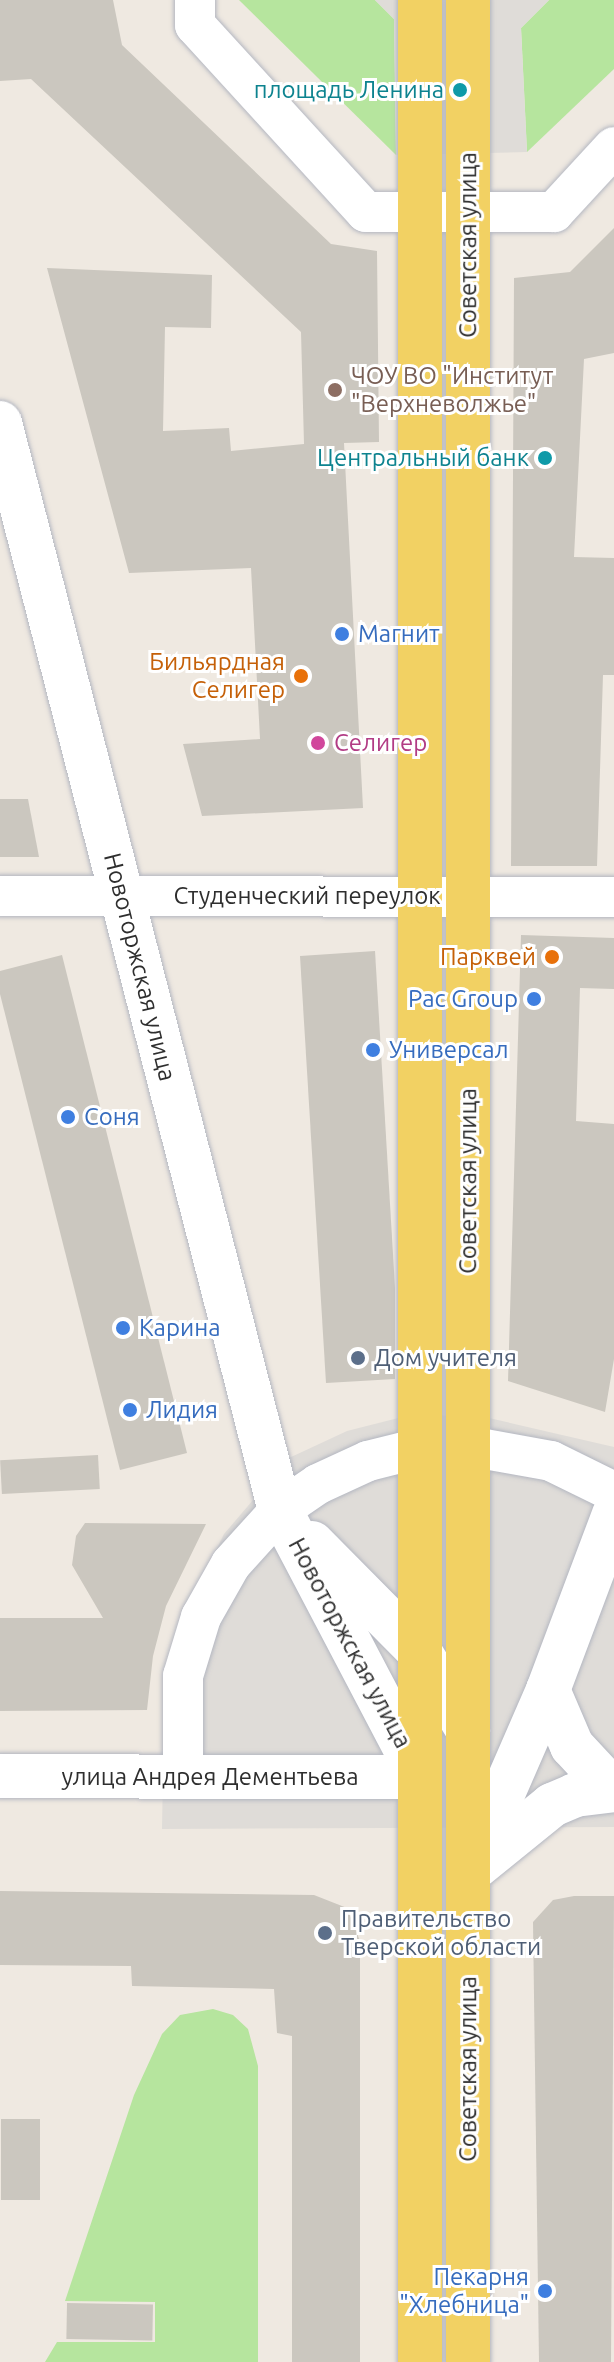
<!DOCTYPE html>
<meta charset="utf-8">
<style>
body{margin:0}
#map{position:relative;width:614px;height:2362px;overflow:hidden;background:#efe9e1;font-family:Ubuntu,sans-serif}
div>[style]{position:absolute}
.green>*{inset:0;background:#b6e59e}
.plaza>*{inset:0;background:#dfdcd8}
.building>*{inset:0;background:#cbc7bf;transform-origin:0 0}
.roads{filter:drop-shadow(0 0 2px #b4b7c1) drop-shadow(0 0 2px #b4b7c1)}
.street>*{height:40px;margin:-20px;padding:0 20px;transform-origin:20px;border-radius:20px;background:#fff}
.secondary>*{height:44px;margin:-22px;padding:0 22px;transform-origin:22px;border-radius:22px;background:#fff}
.primary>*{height:44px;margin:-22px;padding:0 22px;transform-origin:22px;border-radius:22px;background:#f2d163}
.dots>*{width:22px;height:22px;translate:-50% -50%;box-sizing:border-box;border:4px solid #fff;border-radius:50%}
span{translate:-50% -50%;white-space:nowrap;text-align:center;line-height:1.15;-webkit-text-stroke:6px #fff;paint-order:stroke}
.culture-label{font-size:24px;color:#0d838f}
.right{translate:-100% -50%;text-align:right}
.street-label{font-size:24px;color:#2e2e2e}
.education-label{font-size:24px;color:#785e54}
.left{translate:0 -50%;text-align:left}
.shop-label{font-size:24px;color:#366cbe}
.food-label{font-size:24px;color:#c56008}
.hotel-label{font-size:24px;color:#b23c85}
.service-label{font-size:24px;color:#4e5e75}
</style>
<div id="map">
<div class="green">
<i style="clip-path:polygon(239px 0,375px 0,394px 19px,396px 155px)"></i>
<i style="clip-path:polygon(549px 0,614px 0,614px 69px,527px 152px,521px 28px)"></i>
<i style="clip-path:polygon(213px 2009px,233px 2015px,248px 2029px,258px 2066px,258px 2362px,45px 2362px,57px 2342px,155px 2342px,155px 2302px,65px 2301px,134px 2095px,162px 2034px,180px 2015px)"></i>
</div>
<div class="plaza">
<i style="clip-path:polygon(375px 0,549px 0,521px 28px,527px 152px,396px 155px,394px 19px)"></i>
<i style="clip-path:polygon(414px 1414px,489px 1418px,614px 1447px,614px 1827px,162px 1829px,164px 1716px,184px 1616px,224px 1534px,289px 1458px,347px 1431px)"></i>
</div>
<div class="building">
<i style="clip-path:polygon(0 0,113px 0,122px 45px,331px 244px,377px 251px,379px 442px,344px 443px,363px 808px,202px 816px,183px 744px,260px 739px,251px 568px,129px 573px,47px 268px,212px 275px,211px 328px,165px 327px,163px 431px,229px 428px,231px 451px,304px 444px,301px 332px,31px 79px,0 81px)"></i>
<i style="clip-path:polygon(614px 228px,614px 353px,584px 359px,574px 557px,614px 558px,614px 675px,603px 675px,597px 866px,511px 866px,514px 278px,570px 272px)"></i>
<i style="clip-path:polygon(0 799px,28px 799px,39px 857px,0 857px)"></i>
<i style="clip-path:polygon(521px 935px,614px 938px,614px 989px,580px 988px,576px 1121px,614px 1124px,614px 1359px,605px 1412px,508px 1381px)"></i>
<i style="clip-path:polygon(375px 951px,395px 1288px,395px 1379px,326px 1383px,300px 956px)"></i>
<i style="clip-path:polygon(62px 955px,187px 1453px,120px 1470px,0 994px,0 971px)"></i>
<i style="left:98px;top:1455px;width:34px;height:98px;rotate:87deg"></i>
<i style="clip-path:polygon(85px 1523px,206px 1524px,166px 1606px,153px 1656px,147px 1710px,0 1711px,0 1618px,103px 1618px,72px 1565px,76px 1536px)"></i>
<i style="clip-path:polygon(0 1891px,314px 1895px,347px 1908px,360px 1941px,360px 2362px,292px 2362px,292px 2036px,277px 2033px,274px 1989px,132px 1986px,131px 1966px,0 1965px)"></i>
<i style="clip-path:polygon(574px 1896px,614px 1896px,611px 2362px,539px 2362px,533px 1922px,553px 1900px)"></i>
<i style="left:1px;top:2119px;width:39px;height:81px"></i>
<i style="left:67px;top:2303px;width:86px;height:36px;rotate:1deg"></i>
</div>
<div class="roads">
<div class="street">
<i style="left:195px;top:0;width:25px;rotate:90deg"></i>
<i style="left:195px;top:25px;width:253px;rotate:47.6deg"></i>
<i style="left:366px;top:212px;width:188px"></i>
<i style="left:554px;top:212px;width:88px;rotate:-47.3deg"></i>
<i style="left:0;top:896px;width:614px;rotate:0.09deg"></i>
<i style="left:468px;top:1446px;width:84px;rotate:10.2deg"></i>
<i style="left:551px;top:1461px;width:70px;rotate:26.2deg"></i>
<i style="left:183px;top:1777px;width:101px;rotate:-90deg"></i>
<i style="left:183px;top:1676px;width:62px;rotate:-73deg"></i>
<i style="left:201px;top:1617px;width:61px;rotate:-60.5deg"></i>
<i style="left:231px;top:1564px;width:73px;rotate:-47.8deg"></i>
<i style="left:280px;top:1510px;width:46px;rotate:-34.4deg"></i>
<i style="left:318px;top:1484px;width:55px;rotate:-24.7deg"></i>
<i style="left:368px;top:1461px;width:54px;rotate:-14deg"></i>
</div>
<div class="secondary">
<i style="left:0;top:423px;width:1122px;rotate:75.56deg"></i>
<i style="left:280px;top:1510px;width:301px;rotate:62.3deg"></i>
<i style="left:420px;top:1777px;width:420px;rotate:-179.9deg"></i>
<i style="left:312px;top:1543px;width:153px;rotate:45.3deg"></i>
<i style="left:420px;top:1652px;width:92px;rotate:58.4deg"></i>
<i style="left:548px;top:1690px;width:61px;rotate:66.8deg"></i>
<i style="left:572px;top:1746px;width:60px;rotate:47deg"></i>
<i style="left:477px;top:1866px;width:97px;rotate:-39.1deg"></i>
<i style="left:552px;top:1805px;width:25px;rotate:-23deg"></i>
<i style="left:575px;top:1795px;width:39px;rotate:-7deg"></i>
<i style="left:468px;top:1874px;width:201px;rotate:-66.5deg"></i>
<i style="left:548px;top:1690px;width:188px;rotate:-69.4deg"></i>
</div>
<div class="primary">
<i style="left:420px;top:2362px;width:2362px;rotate:-90deg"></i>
<i style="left:468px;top:2362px;width:2362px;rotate:-90deg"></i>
</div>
</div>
<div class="dots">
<i style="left:460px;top:90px;background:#0f9aa8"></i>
<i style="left:335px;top:390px;background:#8d6e63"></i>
<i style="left:545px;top:458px;background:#0f9aa8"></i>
<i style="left:342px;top:634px;background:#3f7fe0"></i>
<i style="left:301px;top:676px;background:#e8710a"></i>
<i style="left:318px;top:743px;background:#d1479c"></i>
<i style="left:552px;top:957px;background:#e8710a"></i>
<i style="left:534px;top:999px;background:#3f7fe0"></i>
<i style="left:373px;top:1050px;background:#3f7fe0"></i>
<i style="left:68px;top:1117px;background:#3f7fe0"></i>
<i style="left:123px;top:1328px;background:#3f7fe0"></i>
<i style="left:358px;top:1358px;background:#5c6f8a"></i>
<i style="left:130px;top:1410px;background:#3f7fe0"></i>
<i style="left:325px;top:1933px;background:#5c6f8a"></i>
<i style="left:545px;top:2291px;background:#3f7fe0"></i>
</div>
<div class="culture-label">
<span class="right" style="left:444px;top:90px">площадь Ленина</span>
<span class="right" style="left:529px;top:458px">Центральный банк</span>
</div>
<div class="street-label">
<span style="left:468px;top:245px;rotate:-90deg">Советская улица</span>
<span style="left:307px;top:896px">Студенческий переулок</span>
<span style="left:140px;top:967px;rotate:76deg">Новоторжская улица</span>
<span style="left:468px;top:1181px;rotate:-90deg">Советская улица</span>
<span style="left:350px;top:1643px;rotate:62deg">Новоторжская улица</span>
<span style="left:210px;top:1777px">улица Андрея Дементьева</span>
<span style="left:468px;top:2069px;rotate:-90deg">Советская улица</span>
</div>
<div class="education-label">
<span class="left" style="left:351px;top:390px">ЧОУ ВО "Институт<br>"Верхневолжье"</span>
</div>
<div class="shop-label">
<span class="left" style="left:358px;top:634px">Магнит</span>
<span class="right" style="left:518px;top:999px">Pac Group</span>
<span class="left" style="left:389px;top:1050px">Универсал</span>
<span class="left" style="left:84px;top:1117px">Соня</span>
<span class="left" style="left:139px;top:1328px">Карина</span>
<span class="left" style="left:146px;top:1410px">Лидия</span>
<span class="right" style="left:529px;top:2291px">Пекарня<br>"Хлебница"</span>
</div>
<div class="food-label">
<span class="right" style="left:285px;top:676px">Бильярдная<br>Селигер</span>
<span class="right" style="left:536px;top:957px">Парквей</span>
</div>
<div class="hotel-label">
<span class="left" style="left:334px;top:743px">Селигер</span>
</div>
<div class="service-label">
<span class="left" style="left:374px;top:1358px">Дом учителя</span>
<span class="left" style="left:341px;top:1933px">Правительство<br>Тверской области</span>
</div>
</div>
